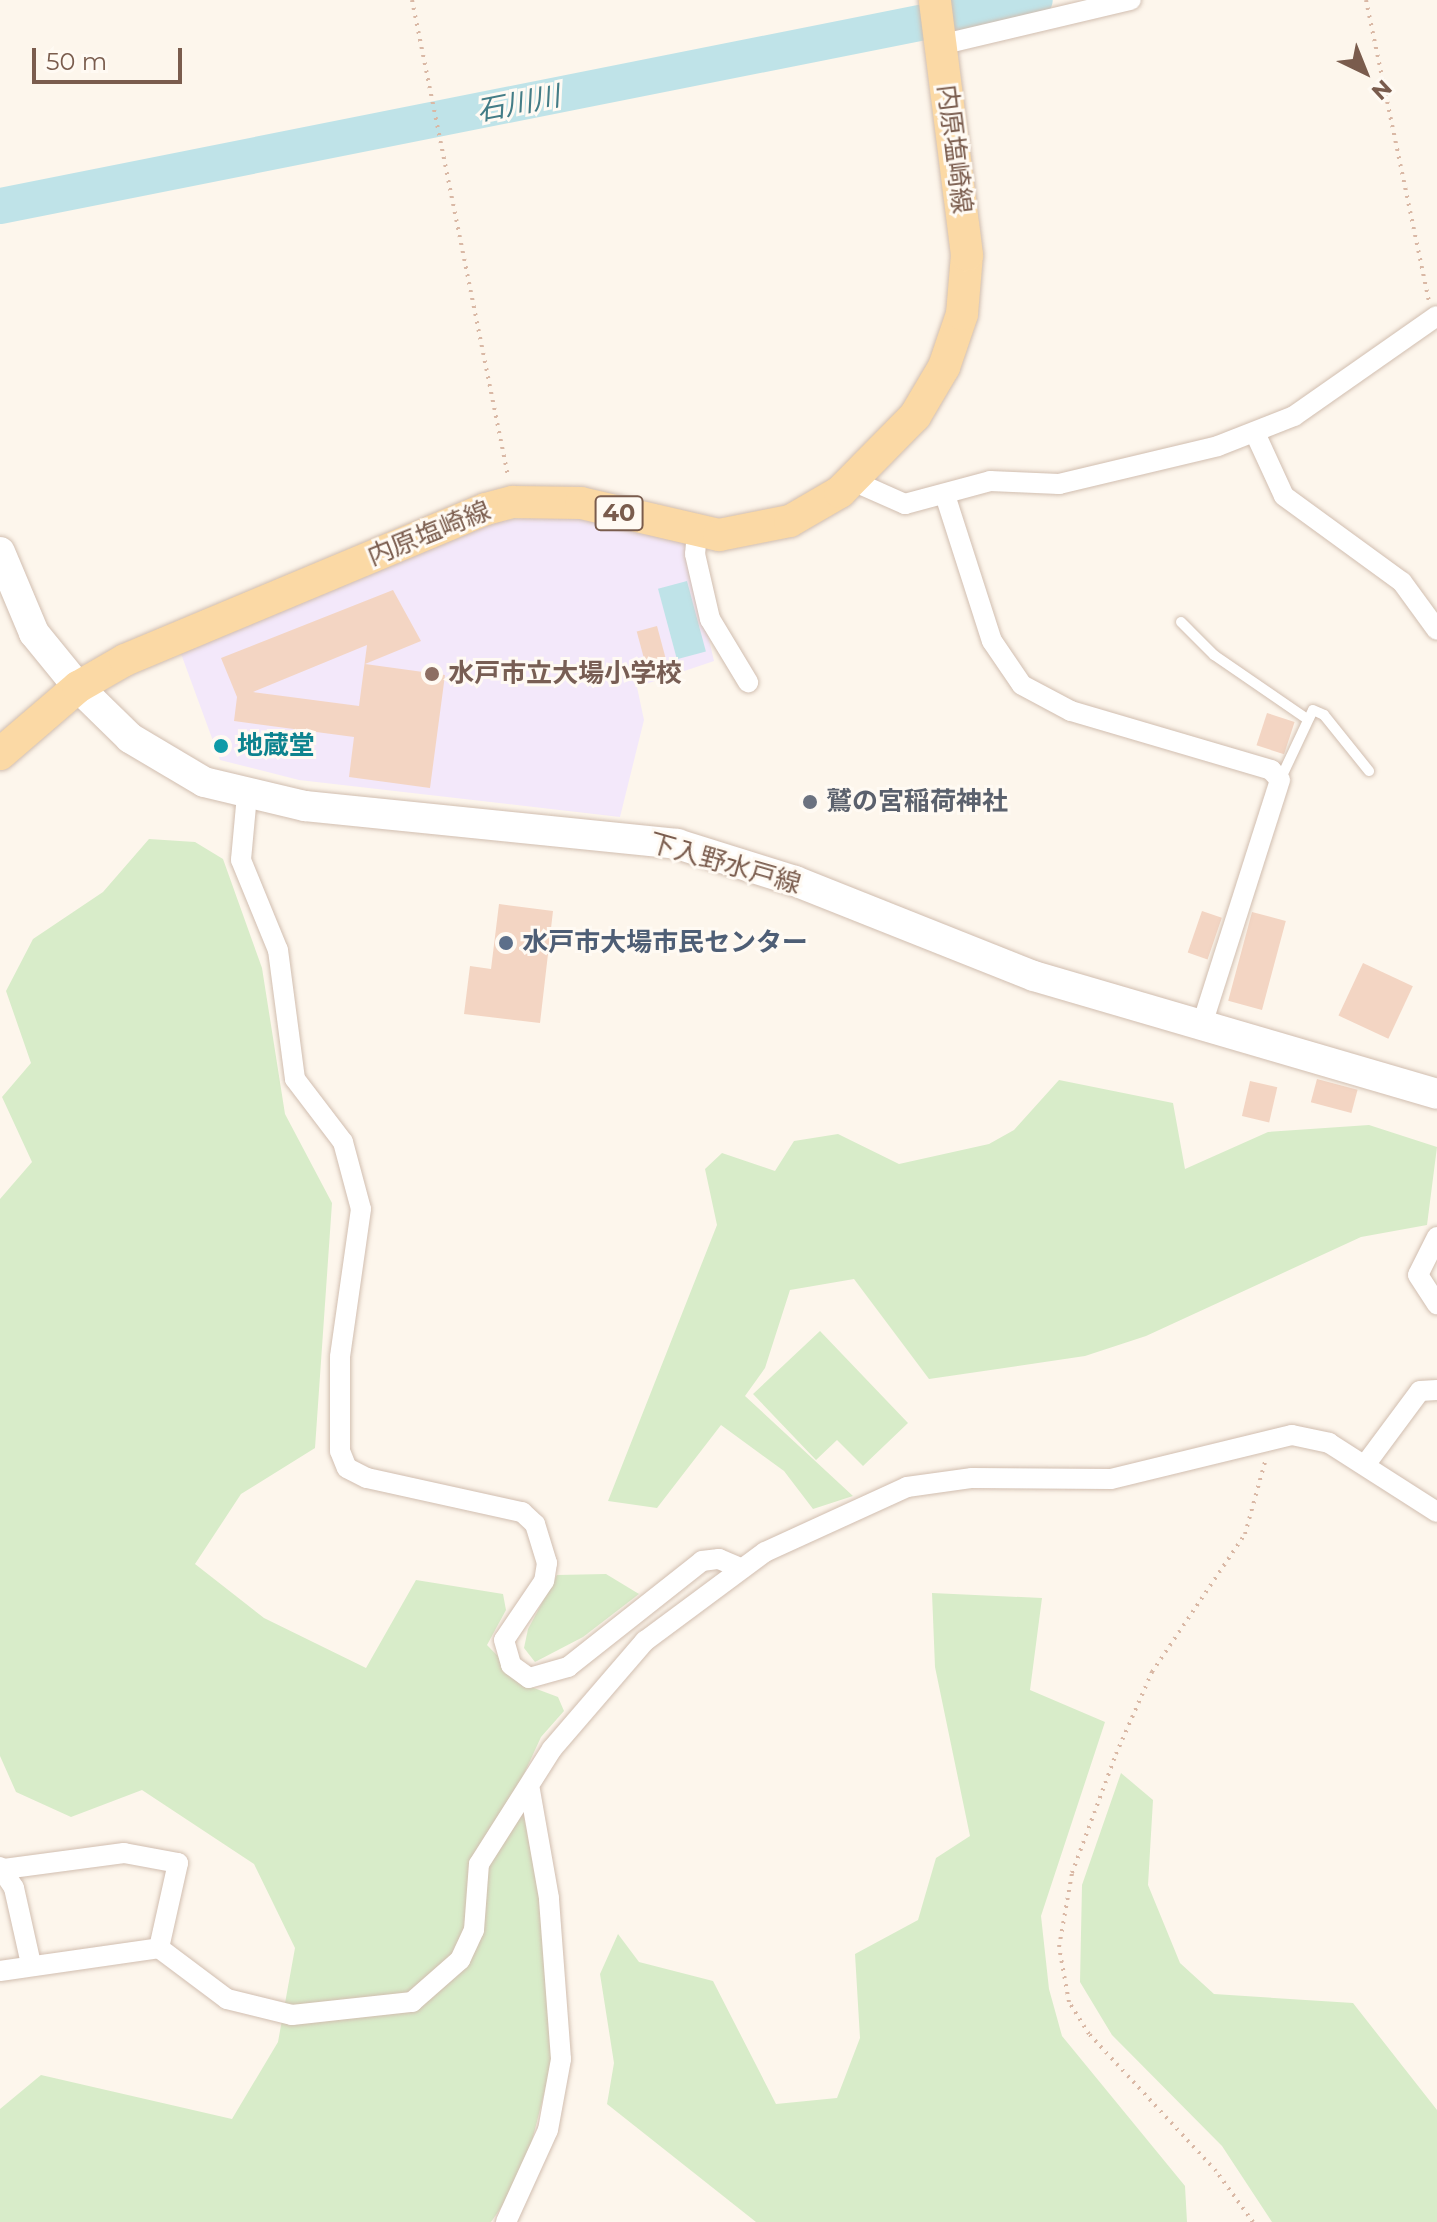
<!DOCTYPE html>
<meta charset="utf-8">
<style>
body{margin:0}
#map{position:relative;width:1437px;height:2222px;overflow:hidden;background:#fdf6ec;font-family:Montserrat,"Noto Sans JP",sans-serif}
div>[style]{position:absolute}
.education>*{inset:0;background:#f3e8fa}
.green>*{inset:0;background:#d8ecc9}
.water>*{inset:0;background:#bfe3e8;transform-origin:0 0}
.river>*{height:36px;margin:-18px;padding:0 18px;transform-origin:18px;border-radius:18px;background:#bfe3e8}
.building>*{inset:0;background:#f3d5c3;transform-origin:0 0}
.path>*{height:4px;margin-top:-2px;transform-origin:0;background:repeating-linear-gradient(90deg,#d9b8a5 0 2px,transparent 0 8px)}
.roads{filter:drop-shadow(0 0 2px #d1beb0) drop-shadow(0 0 2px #d1beb0)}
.service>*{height:10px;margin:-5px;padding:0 5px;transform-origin:5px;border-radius:5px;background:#fff}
.minor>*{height:20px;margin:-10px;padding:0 10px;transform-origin:10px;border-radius:10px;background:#fff}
.secondary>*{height:30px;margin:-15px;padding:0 15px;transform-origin:15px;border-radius:15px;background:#fff}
.primary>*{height:32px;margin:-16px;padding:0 16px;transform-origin:16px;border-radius:16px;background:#fbd9a5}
.dots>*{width:22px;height:22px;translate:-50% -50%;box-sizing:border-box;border:4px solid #fffaf3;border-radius:50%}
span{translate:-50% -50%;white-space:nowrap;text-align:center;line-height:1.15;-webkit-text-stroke:6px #fffaf3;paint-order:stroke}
.shield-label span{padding:2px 6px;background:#fffaf3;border:2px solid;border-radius:6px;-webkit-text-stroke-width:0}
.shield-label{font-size:24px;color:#7a5c4d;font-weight:700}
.street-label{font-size:26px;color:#7a5c4d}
.education-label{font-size:26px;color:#785e54;font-weight:700}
.left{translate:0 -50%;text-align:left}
.culture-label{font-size:26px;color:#0d838f;font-weight:700}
.worship-label{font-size:26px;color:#5b616d;font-weight:700}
.service-label{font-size:26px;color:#4e5e75;font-weight:700}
.water-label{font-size:28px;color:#437c86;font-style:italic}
.north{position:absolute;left:1325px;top:32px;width:80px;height:80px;-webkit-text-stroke:6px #fffaf3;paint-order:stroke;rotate:137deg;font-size:22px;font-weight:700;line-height:32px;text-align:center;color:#7a5c4d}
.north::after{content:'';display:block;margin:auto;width:28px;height:36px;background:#7a5c4d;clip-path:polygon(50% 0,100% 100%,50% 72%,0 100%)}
.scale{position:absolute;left:32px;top:48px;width:150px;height:36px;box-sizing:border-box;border:4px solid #7a5c4d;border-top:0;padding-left:10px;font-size:24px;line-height:28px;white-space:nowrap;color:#7a5c4d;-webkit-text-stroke:6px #fffaf3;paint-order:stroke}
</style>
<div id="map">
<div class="education">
<i style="clip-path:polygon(544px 517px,578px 518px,687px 544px,714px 661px,637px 687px,644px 720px,620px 817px,299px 780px,220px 760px,180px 651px,445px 541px,503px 520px)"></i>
</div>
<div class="green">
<i style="clip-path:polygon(149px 839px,195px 842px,223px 859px,262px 968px,285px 1114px,332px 1203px,315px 1448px,241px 1494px,195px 1564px,264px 1618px,366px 1668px,416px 1580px,503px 1594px,506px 1610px,487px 1645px,526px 1685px,558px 1697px,564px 1711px,541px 1737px,518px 1787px,540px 1898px,554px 2055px,523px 2176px,491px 2222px,0 2222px,0 2109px,41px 2075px,232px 2119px,278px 2042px,295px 1948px,254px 1864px,142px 1790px,71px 1817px,16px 1792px,0 1756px,0 1199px,32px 1162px,2px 1097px,31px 1063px,6px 991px,33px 939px,103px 892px)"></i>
<i style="clip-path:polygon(1059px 1080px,1173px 1103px,1185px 1169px,1268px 1132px,1369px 1125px,1437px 1147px,1427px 1225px,1361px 1237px,1146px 1336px,1085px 1356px,929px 1379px,854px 1279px,790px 1290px,765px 1368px,745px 1396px,853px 1496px,813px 1509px,784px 1471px,721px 1425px,657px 1508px,608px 1501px,717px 1225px,705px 1169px,722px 1153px,775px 1171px,794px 1141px,838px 1134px,899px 1164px,989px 1144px,1014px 1130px)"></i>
<i style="clip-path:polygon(820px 1331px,908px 1423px,863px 1466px,837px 1440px,816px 1460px,753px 1394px)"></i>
<i style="clip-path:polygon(606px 1574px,639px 1594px,583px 1637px,535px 1662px,524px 1648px,528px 1629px,557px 1575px)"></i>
<i style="clip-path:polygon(932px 1593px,1042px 1598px,1030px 1690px,1105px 1722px,1041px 1916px,1049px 1989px,1062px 2036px,1185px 2186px,1187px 2222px,756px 2222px,607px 2104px,614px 2063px,600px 1974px,618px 1934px,639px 1962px,713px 1981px,776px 2104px,837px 2098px,860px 2038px,855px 1954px,918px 1920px,936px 1858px,970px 1836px,935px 1667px)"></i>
<i style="clip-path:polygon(1121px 1773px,1153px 1800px,1148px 1885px,1180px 1963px,1214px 1994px,1353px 2003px,1437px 2110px,1437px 2222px,1272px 2222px,1222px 2146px,1112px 2035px,1080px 1982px,1082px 1885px)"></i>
</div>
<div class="water">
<i style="left:687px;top:581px;width:73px;height:30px;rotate:75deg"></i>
</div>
<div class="river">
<i style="left:0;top:206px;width:1055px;rotate:-11.26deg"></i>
</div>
<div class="building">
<i style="clip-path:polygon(evenodd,393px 590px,421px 641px,365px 664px,445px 675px,430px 788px,349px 777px,354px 737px,234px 721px,237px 697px,221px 658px,393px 590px,367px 645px,359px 706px,253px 692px,367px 645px)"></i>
<i style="left:657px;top:626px;width:39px;height:21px;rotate:75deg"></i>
<i style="left:1267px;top:713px;width:29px;height:34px;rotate:18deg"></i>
<i style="clip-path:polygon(499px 904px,553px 911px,540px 1023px,464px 1014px,470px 966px,491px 969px)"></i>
<i style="left:1202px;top:911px;width:21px;height:44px;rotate:19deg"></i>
<i style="left:1252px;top:912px;width:35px;height:92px;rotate:15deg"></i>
<i style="left:1363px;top:963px;width:55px;height:58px;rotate:25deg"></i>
<i style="left:1317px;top:1079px;width:42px;height:24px;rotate:15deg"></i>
<i style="left:1250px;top:1081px;width:28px;height:36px;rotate:13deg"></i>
</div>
<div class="path">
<i style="left:412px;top:0;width:486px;rotate:78.6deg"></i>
<i style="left:1366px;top:0;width:309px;rotate:78.2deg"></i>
<i style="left:1253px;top:2222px;width:63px;rotate:-126deg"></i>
<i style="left:1216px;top:2171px;width:187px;rotate:-132.8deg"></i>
<i style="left:1089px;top:2034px;width:38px;rotate:-122deg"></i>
<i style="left:1069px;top:2002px;width:56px;rotate:-100.3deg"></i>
<i style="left:1059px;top:1947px;width:75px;rotate:-80deg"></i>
<i style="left:1072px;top:1873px;width:127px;rotate:-69.7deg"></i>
<i style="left:1116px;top:1754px;width:90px;rotate:-66.3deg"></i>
<i style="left:1152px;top:1672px;width:166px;rotate:-56deg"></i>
<i style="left:1245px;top:1534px;width:75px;rotate:-74.5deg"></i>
</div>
<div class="roads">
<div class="service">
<i style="left:1181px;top:622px;width:47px;rotate:45deg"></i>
<i style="left:1214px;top:655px;width:113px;rotate:34.5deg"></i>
<i style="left:1280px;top:780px;width:77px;rotate:-64.8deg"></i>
<i style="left:1313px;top:710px;width:12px;rotate:24deg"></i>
<i style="left:1324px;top:715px;width:72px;rotate:51.2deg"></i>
</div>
<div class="minor">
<i style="left:940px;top:45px;width:196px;rotate:-13.3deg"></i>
<i style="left:1255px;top:433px;width:69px;rotate:65.3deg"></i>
<i style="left:1284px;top:496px;width:146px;rotate:36.1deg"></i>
<i style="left:1402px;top:582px;width:59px;rotate:53.9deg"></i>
<i style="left:853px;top:481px;width:57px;rotate:23.9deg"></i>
<i style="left:905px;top:504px;width:88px;rotate:-15.1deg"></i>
<i style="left:990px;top:481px;width:69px;rotate:2.5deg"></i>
<i style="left:1059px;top:484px;width:163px;rotate:-13.4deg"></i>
<i style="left:1218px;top:446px;width:82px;rotate:-21.5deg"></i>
<i style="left:1294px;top:416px;width:174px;rotate:-35deg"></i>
<i style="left:945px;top:495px;width:153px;rotate:72.2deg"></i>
<i style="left:992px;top:641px;width:53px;rotate:55.7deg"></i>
<i style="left:1022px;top:685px;width:55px;rotate:28deg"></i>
<i style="left:1071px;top:711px;width:209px;rotate:16.4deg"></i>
<i style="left:1271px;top:770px;width:13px;rotate:48deg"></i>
<i style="left:1280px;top:780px;width:257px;rotate:107.7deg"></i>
<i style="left:697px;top:532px;width:22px;rotate:95deg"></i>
<i style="left:695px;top:554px;width:67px;rotate:77deg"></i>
<i style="left:710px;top:619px;width:74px;rotate:58.9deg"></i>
<i style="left:247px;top:795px;width:65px;rotate:95.3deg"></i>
<i style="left:241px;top:860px;width:97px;rotate:67.7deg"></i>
<i style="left:278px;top:950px;width:130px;rotate:82.5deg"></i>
<i style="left:295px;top:1079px;width:79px;rotate:52.7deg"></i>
<i style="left:343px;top:1142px;width:69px;rotate:75deg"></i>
<i style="left:361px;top:1209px;width:149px;rotate:98.1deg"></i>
<i style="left:340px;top:1357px;width:94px;rotate:90deg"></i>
<i style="left:340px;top:1451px;width:18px;rotate:68deg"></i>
<i style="left:347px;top:1468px;width:22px;rotate:27deg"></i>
<i style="left:367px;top:1478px;width:159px;rotate:12.4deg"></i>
<i style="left:522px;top:1512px;width:18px;rotate:43deg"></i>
<i style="left:535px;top:1524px;width:41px;rotate:72.9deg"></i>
<i style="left:547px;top:1563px;width:18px;rotate:99deg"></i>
<i style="left:544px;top:1581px;width:71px;rotate:124.1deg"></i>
<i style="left:504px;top:1640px;width:26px;rotate:74deg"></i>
<i style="left:511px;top:1665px;width:22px;rotate:36deg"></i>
<i style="left:529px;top:1678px;width:41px;rotate:-15.8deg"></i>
<i style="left:568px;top:1667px;width:171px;rotate:-38.3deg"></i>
<i style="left:702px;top:1561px;width:17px;rotate:-7deg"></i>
<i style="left:719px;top:1559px;width:23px;rotate:23deg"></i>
<i style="left:1437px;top:1237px;width:42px;rotate:116.6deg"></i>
<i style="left:1418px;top:1275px;width:35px;rotate:57deg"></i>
<i style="left:1365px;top:1465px;width:92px;rotate:-53.4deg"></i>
<i style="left:1420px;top:1391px;width:17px;rotate:-3deg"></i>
<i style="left:0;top:1867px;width:25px;rotate:56deg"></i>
<i style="left:14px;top:1888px;width:78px;rotate:77.4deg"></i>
<i style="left:4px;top:1869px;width:121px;rotate:-7.6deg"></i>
<i style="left:124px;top:1853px;width:55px;rotate:10.5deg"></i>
<i style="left:178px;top:1863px;width:87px;rotate:102.6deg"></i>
<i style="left:0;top:1971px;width:161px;rotate:-8.2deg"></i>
<i style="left:159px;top:1948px;width:85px;rotate:36.9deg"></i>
<i style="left:227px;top:1999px;width:67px;rotate:13.8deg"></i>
<i style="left:292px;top:2015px;width:121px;rotate:-6.2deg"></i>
<i style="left:412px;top:2002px;width:64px;rotate:-41.2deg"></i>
<i style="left:460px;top:1960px;width:33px;rotate:-65deg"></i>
<i style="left:474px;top:1930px;width:66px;rotate:-85.7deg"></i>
<i style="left:479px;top:1864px;width:136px;rotate:-57.6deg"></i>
<i style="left:552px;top:1749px;width:143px;rotate:-49.3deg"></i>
<i style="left:645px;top:1641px;width:149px;rotate:-36.6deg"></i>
<i style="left:765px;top:1552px;width:156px;rotate:-24.6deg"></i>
<i style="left:907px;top:1487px;width:66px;rotate:-7.9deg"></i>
<i style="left:972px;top:1478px;width:139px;rotate:0.4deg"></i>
<i style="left:1111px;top:1479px;width:186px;rotate:-13.7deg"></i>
<i style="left:1292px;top:1435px;width:38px;rotate:12deg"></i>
<i style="left:1329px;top:1443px;width:128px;rotate:32.6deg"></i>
<i style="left:506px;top:2222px;width:101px;rotate:-65.5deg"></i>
<i style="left:548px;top:2130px;width:72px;rotate:-79.6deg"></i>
<i style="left:561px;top:2059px;width:161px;rotate:-94.3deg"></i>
<i style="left:549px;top:1898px;width:110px;rotate:-100deg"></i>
</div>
<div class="secondary">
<i style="left:0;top:552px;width:88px;rotate:67.2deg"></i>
<i style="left:34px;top:633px;width:70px;rotate:50.8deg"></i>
<i style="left:78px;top:687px;width:73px;rotate:44.4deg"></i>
<i style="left:130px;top:738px;width:86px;rotate:30.7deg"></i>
<i style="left:204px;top:782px;width:104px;rotate:13.4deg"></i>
<i style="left:305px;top:806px;width:374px;rotate:5.8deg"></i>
<i style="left:677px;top:844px;width:124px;rotate:17.4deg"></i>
<i style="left:795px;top:881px;width:257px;rotate:21.7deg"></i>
<i style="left:1034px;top:976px;width:420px;rotate:16.3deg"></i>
</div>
<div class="primary">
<i style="left:0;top:754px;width:103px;rotate:-40.7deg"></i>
<i style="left:78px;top:687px;width:54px;rotate:-29.9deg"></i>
<i style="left:125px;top:660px;width:391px;rotate:-22.7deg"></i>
<i style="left:486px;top:509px;width:28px;rotate:-15deg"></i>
<i style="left:513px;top:502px;width:68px;rotate:0.8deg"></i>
<i style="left:581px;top:503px;width:142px;rotate:13.1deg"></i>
<i style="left:719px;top:535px;width:72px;rotate:-11.2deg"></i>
<i style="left:790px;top:521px;width:58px;rotate:-30.1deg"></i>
<i style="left:840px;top:492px;width:107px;rotate:-45.4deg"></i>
<i style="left:915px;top:416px;width:57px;rotate:-59.4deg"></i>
<i style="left:944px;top:367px;width:56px;rotate:-71.2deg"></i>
<i style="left:962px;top:314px;width:59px;rotate:-85.2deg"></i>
<i style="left:967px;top:255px;width:257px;rotate:-97.2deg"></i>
</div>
</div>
<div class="dots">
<i style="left:432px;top:674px;background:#8d6e63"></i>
<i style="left:221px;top:746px;background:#0f9aa8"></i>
<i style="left:810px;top:802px;background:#6b7280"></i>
<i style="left:506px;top:943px;background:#5c6f8a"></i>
</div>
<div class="shield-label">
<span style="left:619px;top:513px">40</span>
</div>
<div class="street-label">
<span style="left:954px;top:149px;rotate:83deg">内原塩崎線</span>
<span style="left:429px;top:534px;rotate:-22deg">内原塩崎線</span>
<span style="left:725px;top:864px;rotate:16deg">下入野水戸線</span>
</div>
<div class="education-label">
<span class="left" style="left:448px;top:674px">水戸市立大場小学校</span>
</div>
<div class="culture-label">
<span class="left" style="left:237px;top:746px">地蔵堂</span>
</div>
<div class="worship-label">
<span class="left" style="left:826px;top:802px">鷲の宮稲荷神社</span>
</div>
<div class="service-label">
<span class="left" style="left:522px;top:943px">水戸市大場市民センター</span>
</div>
<div class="water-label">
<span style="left:518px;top:103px;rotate:-11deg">石川川</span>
</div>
<div class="north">N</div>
<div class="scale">50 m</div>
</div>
